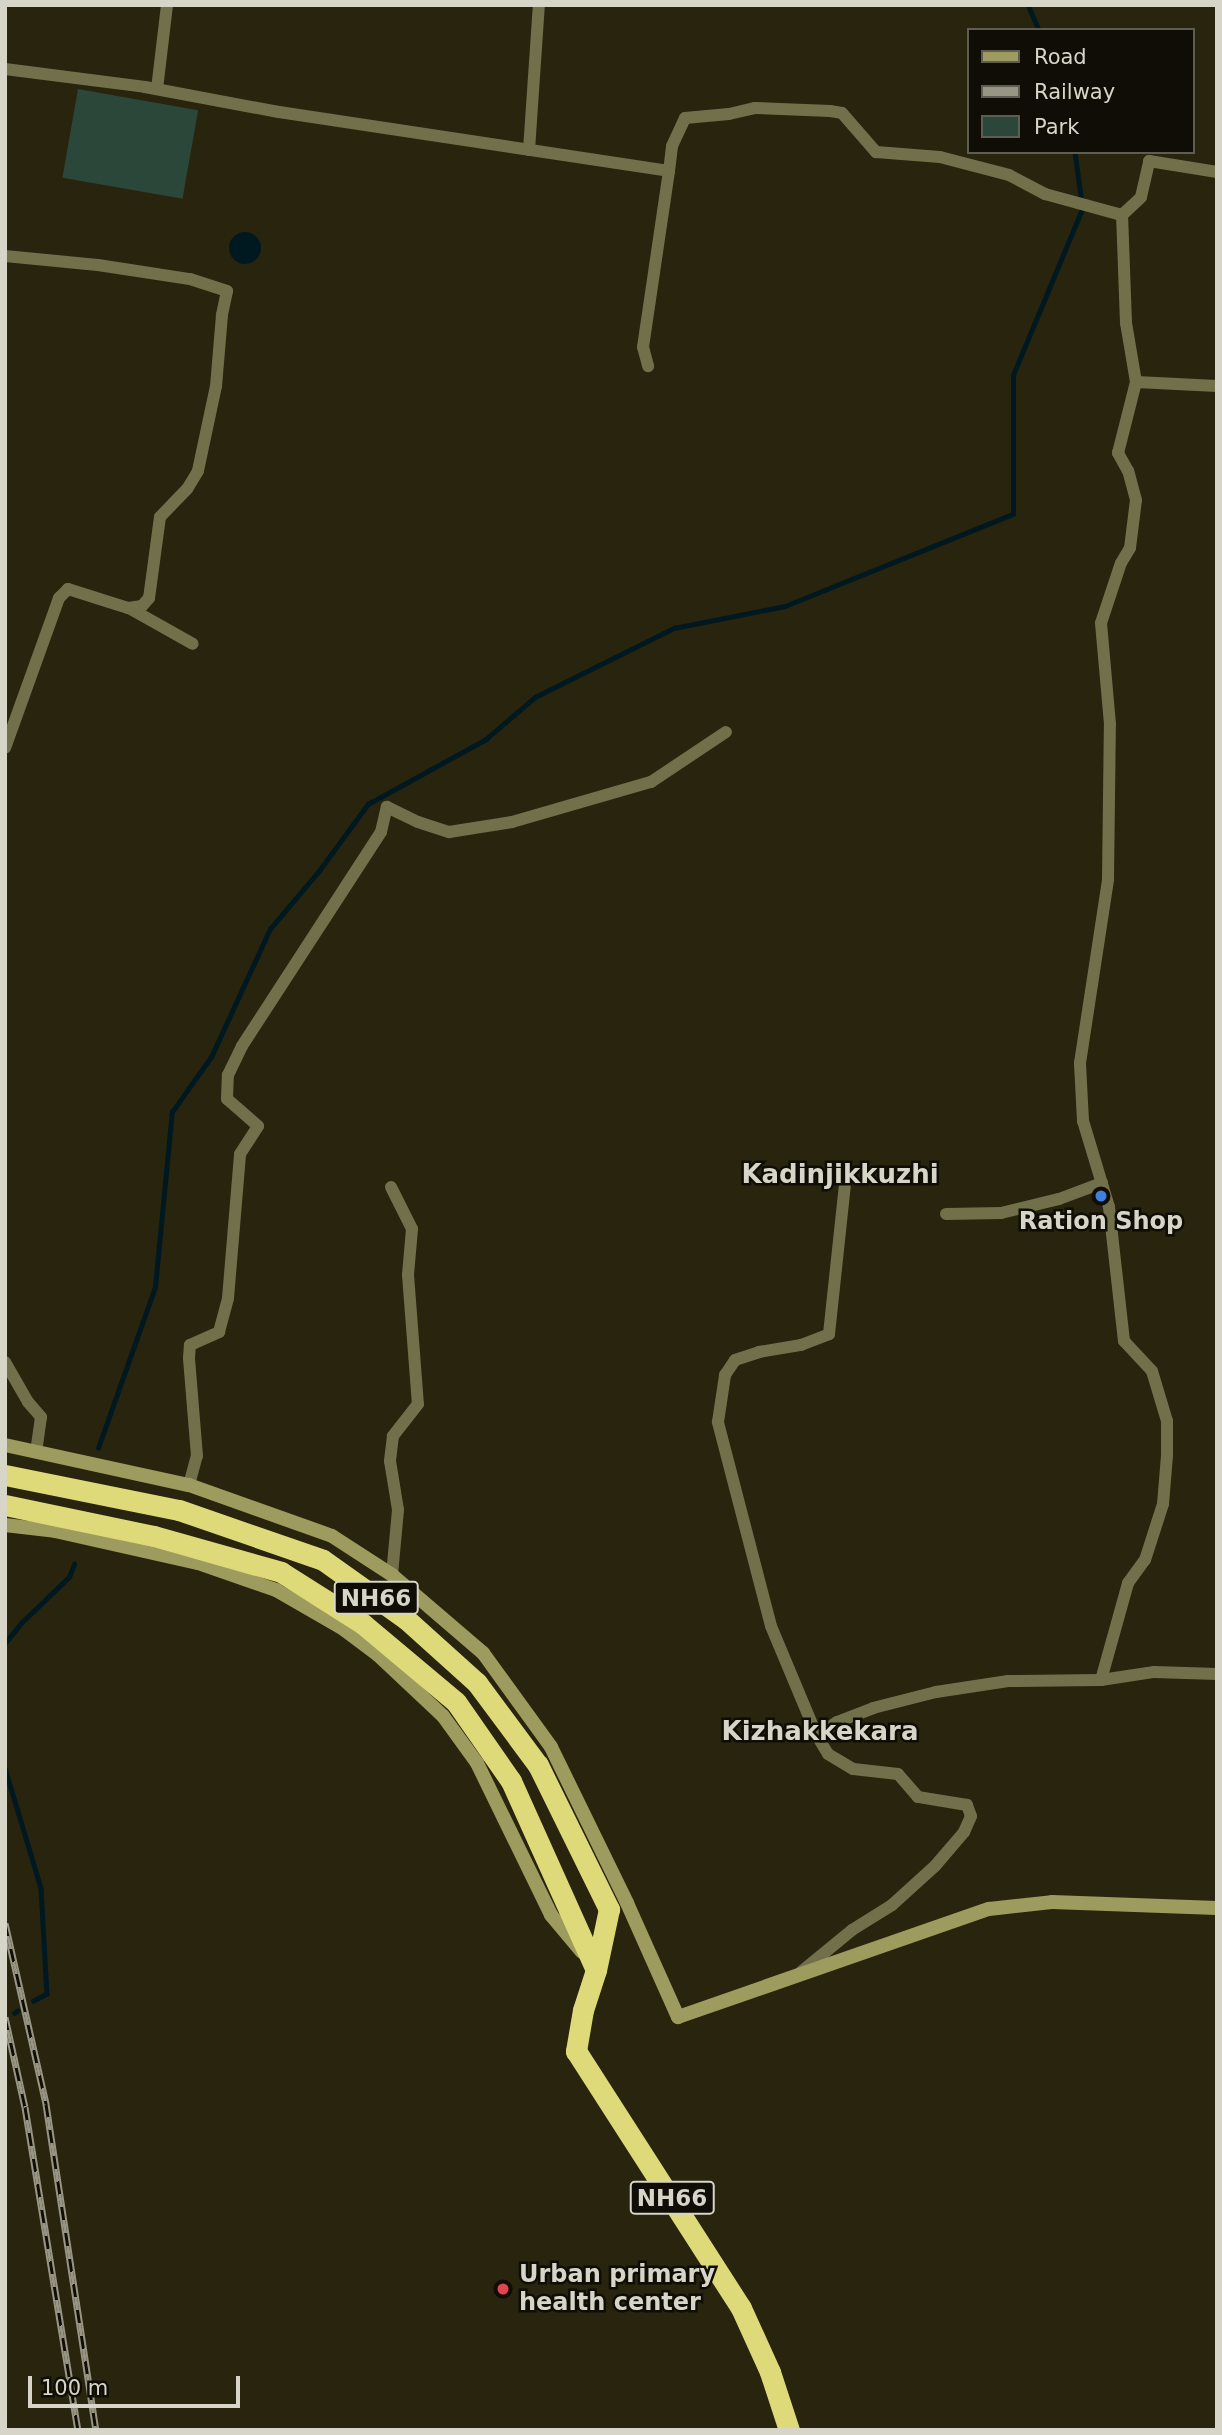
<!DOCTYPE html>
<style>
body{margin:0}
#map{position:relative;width:1222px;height:2435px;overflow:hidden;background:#28240e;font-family:"DejaVu Sans",sans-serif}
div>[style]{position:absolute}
.green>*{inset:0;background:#2b4739;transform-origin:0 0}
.water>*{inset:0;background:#001921}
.round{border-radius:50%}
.stream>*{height:4.5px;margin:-2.25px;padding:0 2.25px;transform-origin:2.25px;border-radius:2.25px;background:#001921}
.street>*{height:12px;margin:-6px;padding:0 6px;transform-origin:6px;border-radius:6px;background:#71704b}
.secondary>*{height:14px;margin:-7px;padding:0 7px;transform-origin:7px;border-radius:7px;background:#9e9b5e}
.highway>*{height:21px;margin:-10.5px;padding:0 10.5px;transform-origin:10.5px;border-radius:10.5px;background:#dfda79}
.rail>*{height:7px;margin-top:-3.5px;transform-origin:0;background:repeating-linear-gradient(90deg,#0f0d05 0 13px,#989585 0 26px);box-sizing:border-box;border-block:2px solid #989585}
.dots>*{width:19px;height:19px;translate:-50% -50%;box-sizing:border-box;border:4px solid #0f0d05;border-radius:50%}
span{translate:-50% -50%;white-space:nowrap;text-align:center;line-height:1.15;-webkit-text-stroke:5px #0f0d05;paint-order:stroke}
.shield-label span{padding:2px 5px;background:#0f0d05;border:2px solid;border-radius:5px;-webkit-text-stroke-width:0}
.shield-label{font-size:23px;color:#d7d5c7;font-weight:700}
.poi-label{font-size:24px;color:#d7d5c7;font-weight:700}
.left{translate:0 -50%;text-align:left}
.neighbourhood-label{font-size:26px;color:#d7d5c7;font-weight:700}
.frame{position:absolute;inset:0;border:7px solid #d7d5c7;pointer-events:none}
.legend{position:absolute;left:967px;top:28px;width:228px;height:126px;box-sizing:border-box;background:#0f0d05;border:2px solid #5f5d53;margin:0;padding:9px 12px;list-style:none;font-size:21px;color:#d7d5c7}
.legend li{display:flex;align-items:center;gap:14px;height:35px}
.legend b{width:35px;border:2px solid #5f5d53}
.scale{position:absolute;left:28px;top:2376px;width:212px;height:32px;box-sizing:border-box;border:4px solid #d7d5c7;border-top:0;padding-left:9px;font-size:21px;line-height:24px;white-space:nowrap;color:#d7d5c7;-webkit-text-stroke:5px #0f0d05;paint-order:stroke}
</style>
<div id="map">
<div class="green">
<i style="left:78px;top:89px;width:122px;height:90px;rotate:10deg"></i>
</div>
<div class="water">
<i class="round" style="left:229px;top:232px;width:32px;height:32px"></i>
</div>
<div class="stream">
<i style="left:1028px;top:5px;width:27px;rotate:66deg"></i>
<i style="left:1075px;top:152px;width:44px;rotate:82.2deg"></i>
<i style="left:98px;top:1448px;width:171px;rotate:-70.5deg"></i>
<i style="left:155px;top:1287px;width:176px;rotate:-84.5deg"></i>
<i style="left:172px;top:1112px;width:67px;rotate:-54.7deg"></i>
<i style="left:211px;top:1057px;width:141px;rotate:-65.3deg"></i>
<i style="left:270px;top:929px;width:75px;rotate:-49.9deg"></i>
<i style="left:318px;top:872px;width:84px;rotate:-53.7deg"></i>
<i style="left:368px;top:804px;width:135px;rotate:-28.8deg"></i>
<i style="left:486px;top:739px;width:65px;rotate:-40.6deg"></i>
<i style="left:535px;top:697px;width:155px;rotate:-26.4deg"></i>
<i style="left:674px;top:628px;width:113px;rotate:-11.2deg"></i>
<i style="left:785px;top:606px;width:246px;rotate:-22deg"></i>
<i style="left:1013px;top:514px;width:139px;rotate:-90deg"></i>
<i style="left:1013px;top:375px;width:177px;rotate:-67.4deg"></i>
<i style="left:5px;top:1643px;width:26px;rotate:-51deg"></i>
<i style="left:21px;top:1623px;width:66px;rotate:-43.8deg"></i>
<i style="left:69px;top:1577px;width:14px;rotate:-69deg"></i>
<i style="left:5px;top:1768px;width:125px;rotate:73.3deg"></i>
<i style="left:41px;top:1888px;width:106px;rotate:86.8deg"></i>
<i style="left:47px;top:1994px;width:15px;rotate:152deg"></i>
<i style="left:14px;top:2013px;width:4px;rotate:-34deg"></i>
</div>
<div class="street">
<i style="left:5px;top:69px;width:141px;rotate:7.3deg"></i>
<i style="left:145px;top:87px;width:136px;rotate:10.6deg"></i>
<i style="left:279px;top:112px;width:394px;rotate:8.6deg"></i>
<i style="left:669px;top:171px;width:178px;rotate:98.4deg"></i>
<i style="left:643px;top:347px;width:20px;rotate:75deg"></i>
<i style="left:157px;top:89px;width:85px;rotate:-83.2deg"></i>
<i style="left:529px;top:150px;width:145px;rotate:-86.1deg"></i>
<i style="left:669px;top:171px;width:25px;rotate:-83deg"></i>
<i style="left:672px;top:146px;width:31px;rotate:-65deg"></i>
<i style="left:685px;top:118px;width:44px;rotate:-5.2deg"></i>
<i style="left:729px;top:114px;width:27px;rotate:-13deg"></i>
<i style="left:755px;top:108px;width:75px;rotate:2.3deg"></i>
<i style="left:830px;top:111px;width:12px;rotate:9deg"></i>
<i style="left:842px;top:113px;width:52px;rotate:48.9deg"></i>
<i style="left:876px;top:152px;width:64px;rotate:4.5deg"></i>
<i style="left:940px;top:157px;width:71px;rotate:14.6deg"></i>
<i style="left:1009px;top:175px;width:41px;rotate:27.8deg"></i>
<i style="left:1045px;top:194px;width:80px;rotate:15.3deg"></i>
<i style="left:5px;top:256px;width:93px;rotate:5.5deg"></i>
<i style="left:98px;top:265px;width:93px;rotate:8.7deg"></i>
<i style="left:190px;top:279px;width:39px;rotate:18deg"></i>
<i style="left:227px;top:291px;width:25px;rotate:102deg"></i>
<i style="left:222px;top:315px;width:71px;rotate:94.8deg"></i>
<i style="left:216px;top:386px;width:87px;rotate:102deg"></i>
<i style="left:198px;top:471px;width:21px;rotate:121deg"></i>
<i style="left:187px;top:489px;width:39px;rotate:134deg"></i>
<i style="left:160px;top:517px;width:82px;rotate:97.7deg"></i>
<i style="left:149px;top:598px;width:11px;rotate:131deg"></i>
<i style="left:142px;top:606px;width:14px;rotate:172deg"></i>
<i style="left:128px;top:608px;width:63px;rotate:-162.4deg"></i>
<i style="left:68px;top:589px;width:13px;rotate:135deg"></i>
<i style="left:59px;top:598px;width:159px;rotate:109.8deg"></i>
<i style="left:1136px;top:382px;width:81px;rotate:2.8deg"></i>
<i style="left:129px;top:608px;width:73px;rotate:29.4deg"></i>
<i style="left:391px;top:1187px;width:47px;rotate:63.4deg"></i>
<i style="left:412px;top:1229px;width:46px;rotate:95deg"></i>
<i style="left:408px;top:1275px;width:129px;rotate:85.6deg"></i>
<i style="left:418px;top:1404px;width:41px;rotate:128deg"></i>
<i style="left:393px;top:1436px;width:25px;rotate:97deg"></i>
<i style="left:390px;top:1461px;width:50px;rotate:80.7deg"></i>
<i style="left:398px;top:1510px;width:65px;rotate:95.3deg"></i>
<i style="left:946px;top:1214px;width:55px;rotate:-1deg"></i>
<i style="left:1001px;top:1213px;width:60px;rotate:-13.6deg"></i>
<i style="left:1059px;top:1199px;width:46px;rotate:-20.4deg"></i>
<i style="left:5px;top:1362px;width:46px;rotate:60.1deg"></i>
<i style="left:28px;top:1402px;width:20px;rotate:49deg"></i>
<i style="left:41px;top:1417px;width:34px;rotate:98deg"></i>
<i style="left:189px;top:1485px;width:30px;rotate:-75deg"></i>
<i style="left:197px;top:1456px;width:98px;rotate:-94.7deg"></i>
<i style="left:189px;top:1358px;width:13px;rotate:-86deg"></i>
<i style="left:190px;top:1345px;width:32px;rotate:-24deg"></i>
<i style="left:219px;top:1332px;width:35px;rotate:-75deg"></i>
<i style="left:228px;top:1298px;width:144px;rotate:-85.2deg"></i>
<i style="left:240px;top:1154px;width:33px;rotate:-57deg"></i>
<i style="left:258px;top:1126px;width:41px;rotate:-138.9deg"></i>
<i style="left:227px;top:1099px;width:24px;rotate:-88deg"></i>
<i style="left:228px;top:1075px;width:32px;rotate:-64deg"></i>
<i style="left:242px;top:1046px;width:255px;rotate:-57deg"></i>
<i style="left:381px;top:832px;width:26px;rotate:-77deg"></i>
<i style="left:387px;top:807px;width:34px;rotate:26deg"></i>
<i style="left:418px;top:822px;width:33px;rotate:18deg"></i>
<i style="left:449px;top:832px;width:64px;rotate:-9deg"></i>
<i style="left:512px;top:822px;width:145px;rotate:-16.1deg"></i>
<i style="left:651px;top:782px;width:90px;rotate:-33.7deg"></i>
<i style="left:1101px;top:1680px;width:101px;rotate:-74.4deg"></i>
<i style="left:1128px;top:1583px;width:29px;rotate:-54deg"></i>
<i style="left:1145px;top:1560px;width:59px;rotate:-72.2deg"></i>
<i style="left:1163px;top:1504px;width:49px;rotate:-85.3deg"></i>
<i style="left:1167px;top:1455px;width:34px;rotate:-90deg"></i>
<i style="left:1167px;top:1421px;width:52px;rotate:-106.7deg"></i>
<i style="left:1152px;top:1371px;width:41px;rotate:-133deg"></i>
<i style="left:1124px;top:1341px;width:135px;rotate:-96.4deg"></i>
<i style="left:1109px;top:1207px;width:90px;rotate:-106.8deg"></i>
<i style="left:1083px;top:1121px;width:58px;rotate:-93deg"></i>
<i style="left:1080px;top:1063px;width:186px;rotate:-81.3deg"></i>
<i style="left:1108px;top:879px;width:155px;rotate:-89.3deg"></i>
<i style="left:1110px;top:724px;width:101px;rotate:-95.1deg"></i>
<i style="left:1101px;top:623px;width:63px;rotate:-71.6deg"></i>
<i style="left:1121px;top:563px;width:17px;rotate:-59deg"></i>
<i style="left:1130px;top:548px;width:48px;rotate:-82.9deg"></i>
<i style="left:1136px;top:500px;width:30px;rotate:-105deg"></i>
<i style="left:1128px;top:471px;width:21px;rotate:-119deg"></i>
<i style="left:1118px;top:453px;width:73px;rotate:-75.8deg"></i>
<i style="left:1136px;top:382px;width:60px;rotate:-99.6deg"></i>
<i style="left:1126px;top:323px;width:108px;rotate:-92.1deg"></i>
<i style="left:1122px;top:215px;width:26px;rotate:-43deg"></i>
<i style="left:1141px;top:197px;width:37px;rotate:-77deg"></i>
<i style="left:1149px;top:161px;width:69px;rotate:9.2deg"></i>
<i style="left:817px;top:1736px;width:119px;rotate:-112.7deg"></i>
<i style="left:771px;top:1626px;width:211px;rotate:-104.6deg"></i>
<i style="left:718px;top:1422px;width:48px;rotate:-81.5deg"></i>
<i style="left:725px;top:1375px;width:18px;rotate:-56deg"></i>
<i style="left:735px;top:1360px;width:25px;rotate:-18deg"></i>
<i style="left:759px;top:1352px;width:43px;rotate:-9.5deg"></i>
<i style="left:801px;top:1345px;width:30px;rotate:-21deg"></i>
<i style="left:829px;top:1334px;width:159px;rotate:-83.9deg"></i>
<i style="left:801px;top:1972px;width:66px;rotate:-39.5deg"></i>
<i style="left:852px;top:1930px;width:47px;rotate:-32deg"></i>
<i style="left:892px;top:1905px;width:58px;rotate:-42.2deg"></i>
<i style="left:935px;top:1866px;width:45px;rotate:-49.5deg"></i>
<i style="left:964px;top:1832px;width:17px;rotate:-66deg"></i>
<i style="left:971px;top:1816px;width:12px;rotate:-110deg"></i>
<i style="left:967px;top:1805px;width:50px;rotate:-170.7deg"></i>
<i style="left:918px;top:1797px;width:30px;rotate:-131deg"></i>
<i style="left:898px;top:1774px;width:45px;rotate:-173.7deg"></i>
<i style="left:853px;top:1769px;width:29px;rotate:-149deg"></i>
<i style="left:828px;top:1754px;width:21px;rotate:-121deg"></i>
<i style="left:817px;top:1736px;width:24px;rotate:-35deg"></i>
<i style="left:837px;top:1722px;width:39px;rotate:-21deg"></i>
<i style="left:873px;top:1708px;width:65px;rotate:-14.3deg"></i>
<i style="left:936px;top:1692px;width:73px;rotate:-8.7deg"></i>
<i style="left:1008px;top:1681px;width:93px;rotate:-0.6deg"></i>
<i style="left:1101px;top:1680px;width:54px;rotate:-8.6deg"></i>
<i style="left:1154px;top:1672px;width:63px;rotate:1.8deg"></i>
</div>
<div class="secondary">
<i style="left:5px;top:1445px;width:188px;rotate:12.3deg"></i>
<i style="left:189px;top:1485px;width:152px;rotate:19.6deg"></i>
<i style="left:332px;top:1536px;width:72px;rotate:33deg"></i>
<i style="left:392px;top:1575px;width:120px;rotate:40.6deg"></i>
<i style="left:483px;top:1653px;width:116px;rotate:54.1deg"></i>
<i style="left:551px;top:1747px;width:174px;rotate:64deg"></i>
<i style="left:627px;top:1903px;width:125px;rotate:65.9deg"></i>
<i style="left:678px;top:2017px;width:329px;rotate:-19.2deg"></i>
<i style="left:989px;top:1909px;width:63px;rotate:-6.3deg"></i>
<i style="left:1052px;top:1902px;width:165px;rotate:2.1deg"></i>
<i style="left:5px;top:1525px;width:50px;rotate:6.8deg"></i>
<i style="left:55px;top:1531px;width:147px;rotate:12.6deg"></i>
<i style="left:198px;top:1563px;width:83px;rotate:19.1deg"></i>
<i style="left:276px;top:1590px;width:76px;rotate:29.9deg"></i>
<i style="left:342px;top:1628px;width:45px;rotate:36.9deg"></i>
<i style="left:378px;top:1655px;width:89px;rotate:43.2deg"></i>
<i style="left:443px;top:1716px;width:58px;rotate:54.1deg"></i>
<i style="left:477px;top:1763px;width:169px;rotate:64deg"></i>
<i style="left:551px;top:1915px;width:48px;rotate:50deg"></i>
</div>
<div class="highway">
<i style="left:5px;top:1475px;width:177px;rotate:11.4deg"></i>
<i style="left:179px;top:1510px;width:152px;rotate:19.1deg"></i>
<i style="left:323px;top:1560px;width:102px;rotate:35.4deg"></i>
<i style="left:406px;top:1619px;width:96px;rotate:42deg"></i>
<i style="left:477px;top:1683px;width:102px;rotate:53.4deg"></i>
<i style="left:538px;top:1765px;width:161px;rotate:63.8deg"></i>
<i style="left:609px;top:1909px;width:62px;rotate:102deg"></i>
<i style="left:596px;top:1970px;width:42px;rotate:108deg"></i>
<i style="left:583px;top:2010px;width:42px;rotate:99.7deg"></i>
<i style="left:576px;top:2051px;width:305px;rotate:57.3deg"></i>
<i style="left:741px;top:2308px;width:70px;rotate:65.6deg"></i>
<i style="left:770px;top:2372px;width:61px;rotate:71.9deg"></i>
<i style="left:5px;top:1505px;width:152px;rotate:11.8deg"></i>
<i style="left:154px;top:1536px;width:132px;rotate:15.8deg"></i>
<i style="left:281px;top:1572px;width:97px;rotate:32.4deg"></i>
<i style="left:363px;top:1624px;width:121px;rotate:40deg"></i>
<i style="left:456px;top:1702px;width:96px;rotate:55.2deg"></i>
<i style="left:511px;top:1781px;width:207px;rotate:65.8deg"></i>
</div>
<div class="rail">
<i style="left:5px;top:1923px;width:186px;rotate:77.2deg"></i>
<i style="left:46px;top:2104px;width:330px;rotate:81.3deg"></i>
<i style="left:5px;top:2017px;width:92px;rotate:77.5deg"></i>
<i style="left:25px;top:2107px;width:327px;rotate:80.7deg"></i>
</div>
<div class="dots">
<i style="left:1101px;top:1196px;background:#3f7fe0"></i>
<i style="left:503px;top:2289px;background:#e0444e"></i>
</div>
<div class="shield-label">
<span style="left:376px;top:1598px">NH66</span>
<span style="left:672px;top:2198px">NH66</span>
</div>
<div class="poi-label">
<span style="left:1101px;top:1222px">Ration Shop</span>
<span class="left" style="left:519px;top:2289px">Urban primary<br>health center</span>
</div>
<div class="neighbourhood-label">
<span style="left:840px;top:1175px">Kadinjikkuzhi</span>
<span style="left:820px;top:1732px">Kizhakkekara</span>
</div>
<div class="frame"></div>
<ul class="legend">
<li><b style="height:9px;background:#9e9b5e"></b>Road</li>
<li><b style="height:9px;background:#989585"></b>Railway</li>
<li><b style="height:19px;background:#2b4739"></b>Park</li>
</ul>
<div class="scale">100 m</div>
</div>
